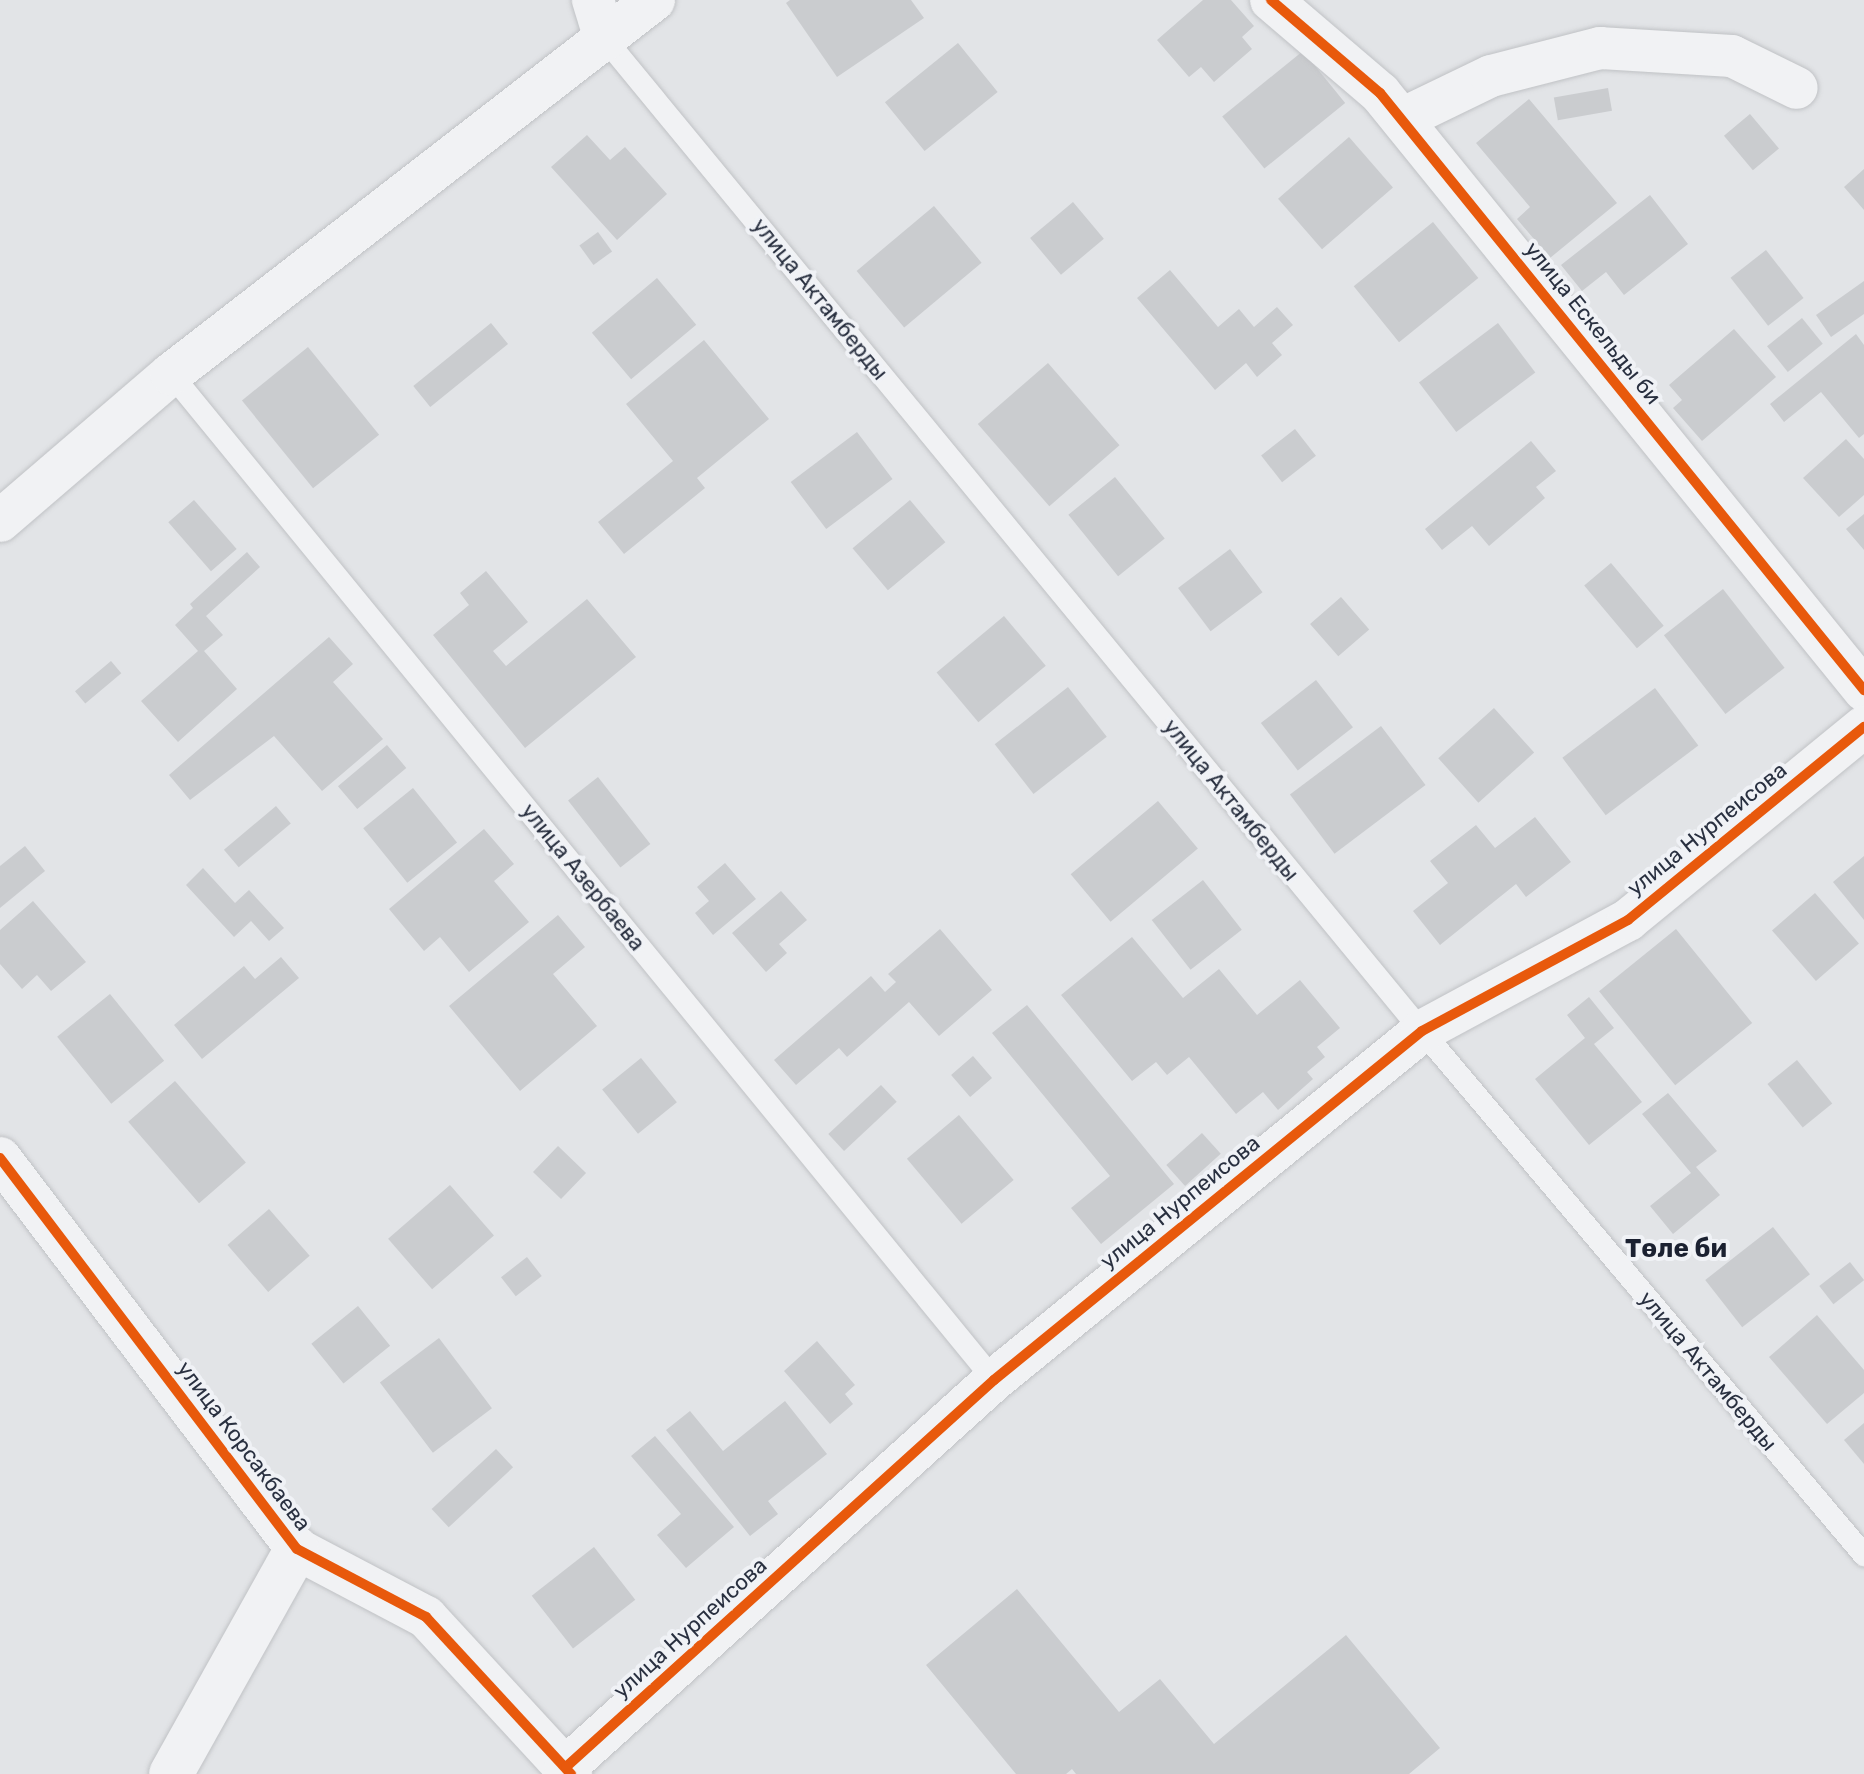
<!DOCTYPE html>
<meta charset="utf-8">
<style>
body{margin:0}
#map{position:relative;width:1864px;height:1774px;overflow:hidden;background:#e2e4e7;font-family:Rubik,sans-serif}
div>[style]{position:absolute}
.building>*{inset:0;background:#cacccf;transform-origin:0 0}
.roads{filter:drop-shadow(0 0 2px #c0c2c5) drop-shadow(0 0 2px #c0c2c5)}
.service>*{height:22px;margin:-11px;padding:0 11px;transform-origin:11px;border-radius:11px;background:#f1f2f4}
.minor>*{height:42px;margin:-21px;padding:0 21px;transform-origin:21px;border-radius:21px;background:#f1f2f4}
.tertiary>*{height:44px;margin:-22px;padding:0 22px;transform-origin:22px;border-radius:22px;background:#f1f2f4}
.cycleway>*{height:10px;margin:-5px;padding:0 5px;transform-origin:5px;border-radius:5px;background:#e8590c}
span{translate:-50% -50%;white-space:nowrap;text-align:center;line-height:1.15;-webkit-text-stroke:8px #f0f2f6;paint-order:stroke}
.street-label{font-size:22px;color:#293040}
.quarter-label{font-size:26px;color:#1b2131;font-weight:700}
</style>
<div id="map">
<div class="building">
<i style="clip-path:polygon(790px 0,911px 0,924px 18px,837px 77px,786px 3px)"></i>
<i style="clip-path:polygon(1203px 0,1231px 0,1254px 26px,1242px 37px,1252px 49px,1214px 82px,1201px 67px,1189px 77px,1157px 40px)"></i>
<i style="left:958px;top:43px;width:63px;height:94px;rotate:51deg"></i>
<i style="left:1303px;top:51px;width:67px;height:104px;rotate:51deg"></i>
<i style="left:1608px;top:88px;width:23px;height:55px;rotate:80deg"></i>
<i style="clip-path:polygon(1529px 99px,1617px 203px,1550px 258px,1517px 219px,1530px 207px,1476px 143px)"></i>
<i style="left:1750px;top:114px;width:45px;height:34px;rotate:50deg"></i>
<i style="clip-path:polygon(587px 135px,610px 160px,625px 147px,667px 194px,617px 240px,551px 167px)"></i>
<i style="left:1349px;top:137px;width:67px;height:94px;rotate:49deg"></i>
<i style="clip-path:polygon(1864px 169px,1864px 210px,1844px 187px)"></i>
<i style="clip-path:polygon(1650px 195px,1688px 244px,1624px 295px,1606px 272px,1582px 291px,1561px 265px)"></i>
<i style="left:1073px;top:202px;width:48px;height:56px;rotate:50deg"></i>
<i style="left:934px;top:206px;width:74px;height:101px;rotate:50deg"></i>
<i style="left:1433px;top:222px;width:72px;height:102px;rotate:51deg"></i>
<i style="left:598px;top:232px;width:24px;height:23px;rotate:54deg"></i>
<i style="left:1766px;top:250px;width:61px;height:45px;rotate:52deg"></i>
<i style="clip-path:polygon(1170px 270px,1218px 327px,1239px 309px,1254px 327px,1277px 307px,1293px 325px,1272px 343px,1282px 355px,1257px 377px,1246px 363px,1215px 390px,1137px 298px)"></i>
<i style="left:657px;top:278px;width:61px;height:85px;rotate:50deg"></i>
<i style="clip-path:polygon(1864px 281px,1864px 314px,1831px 337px,1816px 315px)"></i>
<i style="left:1802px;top:318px;width:33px;height:45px;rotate:51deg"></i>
<i style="left:491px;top:323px;width:27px;height:100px;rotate:51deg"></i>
<i style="left:1498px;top:323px;width:62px;height:99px;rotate:53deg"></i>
<i style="clip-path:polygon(1734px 329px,1776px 377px,1702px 441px,1673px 408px,1682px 400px,1669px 385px)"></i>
<i style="clip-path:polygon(1856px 334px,1864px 345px,1864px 434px,1859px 438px,1821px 392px,1784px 422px,1770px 404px)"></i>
<i style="clip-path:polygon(704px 340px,769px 419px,697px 478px,705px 488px,624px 554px,598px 522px,673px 461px,626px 404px)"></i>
<i style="left:308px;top:347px;width:113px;height:85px;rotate:51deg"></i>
<i style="left:1048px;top:363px;width:109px;height:93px;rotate:49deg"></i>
<i style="left:1295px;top:429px;width:34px;height:43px;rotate:52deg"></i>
<i style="left:857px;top:432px;width:59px;height:83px;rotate:53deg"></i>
<i style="clip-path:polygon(1846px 439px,1864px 459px,1864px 495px,1839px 517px,1803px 478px)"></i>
<i style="clip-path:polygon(1531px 441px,1556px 471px,1536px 487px,1545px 498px,1489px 546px,1472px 526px,1442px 550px,1425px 529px)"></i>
<i style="left:1115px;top:477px;width:79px;height:60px;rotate:51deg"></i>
<i style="left:194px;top:500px;width:65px;height:34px;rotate:49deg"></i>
<i style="left:910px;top:500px;width:55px;height:75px;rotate:50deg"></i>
<i style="clip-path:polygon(1864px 514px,1864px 550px,1846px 529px)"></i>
<i style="left:1230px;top:549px;width:54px;height:65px;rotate:53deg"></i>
<i style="clip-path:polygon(247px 552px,260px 567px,206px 616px,223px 635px,204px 651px,237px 689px,178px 742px,141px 701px,198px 651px,175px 625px,193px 608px,190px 604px)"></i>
<i style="left:1611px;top:563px;width:82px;height:35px;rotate:50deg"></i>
<i style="clip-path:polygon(486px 571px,528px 622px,493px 651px,506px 666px,587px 599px,636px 657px,525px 748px,433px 635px,469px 605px,460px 593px)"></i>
<i style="left:1723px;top:589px;width:100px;height:75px;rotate:52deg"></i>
<i style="left:1341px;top:597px;width:43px;height:41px;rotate:49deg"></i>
<i style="left:1004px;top:616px;width:65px;height:88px;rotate:50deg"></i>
<i style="clip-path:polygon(329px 637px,353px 664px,333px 682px,383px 739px,322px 791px,274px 736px,190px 800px,169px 775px)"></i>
<i style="left:111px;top:661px;width:16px;height:47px;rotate:50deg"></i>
<i style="left:1316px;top:680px;width:60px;height:70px;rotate:52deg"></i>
<i style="left:1068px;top:687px;width:63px;height:93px;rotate:52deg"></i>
<i style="left:1655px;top:688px;width:72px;height:116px;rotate:53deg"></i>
<i style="left:1494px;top:708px;width:60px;height:75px;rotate:48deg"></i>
<i style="left:1381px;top:726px;width:74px;height:114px;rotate:53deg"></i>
<i style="left:387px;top:745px;width:30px;height:64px;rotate:50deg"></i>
<i style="left:598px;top:777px;width:85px;height:38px;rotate:52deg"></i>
<i style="left:413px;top:788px;width:70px;height:64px;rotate:51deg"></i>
<i style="left:1158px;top:801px;width:62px;height:114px;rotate:50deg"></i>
<i style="left:276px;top:806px;width:23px;height:68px;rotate:50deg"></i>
<i style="clip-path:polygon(1535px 817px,1571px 862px,1526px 897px,1516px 884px,1440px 945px,1413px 911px,1448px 883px,1430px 861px,1476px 825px,1495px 848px)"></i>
<i style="clip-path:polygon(484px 829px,514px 864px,494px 881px,529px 922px,469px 972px,440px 937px,424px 951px,389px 909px)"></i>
<i style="clip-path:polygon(25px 846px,45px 871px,0 908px,0 866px)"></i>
<i style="clip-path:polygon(1864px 856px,1864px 920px,1833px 882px)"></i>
<i style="clip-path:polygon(725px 863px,756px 899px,713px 935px,695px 913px,709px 901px,697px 887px)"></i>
<i style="clip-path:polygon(203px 868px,235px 903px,249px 890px,284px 928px,269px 941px,251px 921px,234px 937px,186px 885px)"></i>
<i style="left:1203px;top:880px;width:63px;height:65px;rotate:52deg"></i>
<i style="clip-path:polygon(781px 891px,807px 920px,779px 944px,787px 953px,766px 972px,732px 933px)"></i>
<i style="left:1815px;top:893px;width:67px;height:57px;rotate:49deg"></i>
<i style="clip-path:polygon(33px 901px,86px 962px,51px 991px,37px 975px,22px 989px,0 964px,0 930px)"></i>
<i style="clip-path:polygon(558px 915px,585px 947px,553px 974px,597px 1026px,520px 1091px,449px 1006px)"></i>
<i style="clip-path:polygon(940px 929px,992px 990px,939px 1036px,909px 1002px,847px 1057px,839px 1048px,796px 1085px,774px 1060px,871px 976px,885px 992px,896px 982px,888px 974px)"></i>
<i style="left:1676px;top:929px;width:121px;height:99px;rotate:51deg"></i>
<i style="clip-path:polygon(1132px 937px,1183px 998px,1219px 969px,1257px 1015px,1300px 980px,1340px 1028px,1317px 1047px,1325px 1057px,1307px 1072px,1313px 1079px,1278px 1110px,1263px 1092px,1236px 1114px,1189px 1057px,1167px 1075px,1156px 1062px,1132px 1081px,1061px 995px)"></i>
<i style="clip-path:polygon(281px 957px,299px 978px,202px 1059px,174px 1025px,244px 966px,255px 979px)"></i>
<i style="left:110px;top:994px;width:86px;height:68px;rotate:51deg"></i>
<i style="clip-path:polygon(1589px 997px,1614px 1028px,1594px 1044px,1642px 1102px,1589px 1145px,1535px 1079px,1585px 1038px,1567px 1015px)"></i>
<i style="clip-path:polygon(1027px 1005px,1174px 1184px,1101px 1244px,1071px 1208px,1110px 1176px,992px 1033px)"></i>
<i style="left:973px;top:1056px;width:29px;height:29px;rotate:49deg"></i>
<i style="left:641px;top:1058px;width:57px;height:50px;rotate:51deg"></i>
<i style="left:1797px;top:1060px;width:56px;height:38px;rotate:51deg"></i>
<i style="left:175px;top:1081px;width:108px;height:62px;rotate:49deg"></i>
<i style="left:881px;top:1085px;width:23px;height:72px;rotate:47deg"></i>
<i style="clip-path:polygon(1668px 1093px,1717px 1151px,1696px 1167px,1720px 1195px,1673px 1234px,1650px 1206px,1691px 1173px,1642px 1114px)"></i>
<i style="left:959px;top:1115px;width:85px;height:68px;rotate:50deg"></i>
<i style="left:1202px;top:1133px;width:28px;height:48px;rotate:48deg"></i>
<i style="left:558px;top:1146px;width:39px;height:36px;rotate:44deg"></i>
<i style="left:450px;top:1185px;width:67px;height:82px;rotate:49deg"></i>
<i style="left:269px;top:1209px;width:62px;height:55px;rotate:49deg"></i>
<i style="left:1773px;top:1227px;width:60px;height:86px;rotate:52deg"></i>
<i style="left:527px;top:1257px;width:24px;height:33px;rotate:52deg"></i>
<i style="left:1850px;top:1262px;width:23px;height:39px;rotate:52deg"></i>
<i style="left:358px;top:1306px;width:51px;height:60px;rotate:51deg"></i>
<i style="clip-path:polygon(1817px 1315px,1864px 1370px,1864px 1393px,1827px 1424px,1769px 1357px)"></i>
<i style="left:439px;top:1338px;width:88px;height:74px;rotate:53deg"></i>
<i style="clip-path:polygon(817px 1341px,855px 1385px,845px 1394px,853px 1404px,830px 1424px,784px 1371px)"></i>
<i style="clip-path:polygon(785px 1401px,827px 1454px,768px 1501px,778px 1514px,750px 1536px,666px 1430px,690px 1411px,723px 1451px)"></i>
<i style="clip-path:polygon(1864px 1423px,1864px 1464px,1844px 1440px)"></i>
<i style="clip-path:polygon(655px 1436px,734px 1527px,686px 1568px,657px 1535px,681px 1514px,631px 1456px)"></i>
<i style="left:496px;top:1449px;width:25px;height:88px;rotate:47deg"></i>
<i style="left:594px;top:1547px;width:67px;height:79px;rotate:52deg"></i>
<i style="clip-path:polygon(1017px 1589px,1119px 1712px,1160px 1679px,1214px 1744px,1346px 1635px,1440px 1748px,1409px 1774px,1076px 1774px,1072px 1769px,1066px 1774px,1016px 1774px,926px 1665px)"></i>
</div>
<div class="roads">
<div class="service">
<i style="left:605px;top:39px;width:1285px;rotate:50.53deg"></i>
<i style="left:1422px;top:1031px;width:686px;rotate:49.85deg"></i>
<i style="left:171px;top:374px;width:1300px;rotate:50.71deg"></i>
</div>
<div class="minor">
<i style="left:593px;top:0;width:41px;rotate:72.9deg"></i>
<i style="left:1271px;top:0;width:143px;rotate:40.5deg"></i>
<i style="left:1380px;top:93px;width:769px;rotate:50.97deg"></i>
<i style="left:1402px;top:119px;width:99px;rotate:-25.8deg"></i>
<i style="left:1491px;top:76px;width:113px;rotate:-14.4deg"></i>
<i style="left:1600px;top:48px;width:132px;rotate:3.5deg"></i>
<i style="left:1732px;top:56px;width:72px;rotate:26.2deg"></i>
<i style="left:0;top:521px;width:225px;rotate:-40.7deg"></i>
<i style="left:171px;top:374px;width:611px;rotate:-37.75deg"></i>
<i style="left:0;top:1158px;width:491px;rotate:52.8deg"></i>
<i style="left:297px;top:1549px;width:146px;rotate:27.8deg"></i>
<i style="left:426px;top:1617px;width:214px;rotate:47.3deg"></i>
<i style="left:566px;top:1767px;width:577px;rotate:-42.12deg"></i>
<i style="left:994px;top:1380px;width:552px;rotate:-39.19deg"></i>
<i style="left:1422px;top:1031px;width:234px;rotate:-28.3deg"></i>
<i style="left:1628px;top:920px;width:305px;rotate:-39.3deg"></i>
</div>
<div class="tertiary">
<i style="left:171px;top:1774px;width:258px;rotate:-60.8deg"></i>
</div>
</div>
<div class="cycleway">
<i style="left:1271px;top:0;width:143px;rotate:40.5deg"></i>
<i style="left:1380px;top:93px;width:769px;rotate:50.97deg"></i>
<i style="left:0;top:1158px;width:491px;rotate:52.8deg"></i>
<i style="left:297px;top:1549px;width:146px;rotate:27.8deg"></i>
<i style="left:426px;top:1617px;width:214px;rotate:47.3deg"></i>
<i style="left:566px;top:1767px;width:577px;rotate:-42.12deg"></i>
<i style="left:994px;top:1380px;width:552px;rotate:-39.19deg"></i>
<i style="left:1422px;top:1031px;width:234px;rotate:-28.3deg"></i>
<i style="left:1628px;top:920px;width:305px;rotate:-39.3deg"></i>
</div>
<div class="street-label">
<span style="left:820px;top:299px;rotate:51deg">улица Актамберды</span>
<span style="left:1593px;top:323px;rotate:51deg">улица Ескельды би</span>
<span style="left:1231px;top:800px;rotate:51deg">улица Актамберды</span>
<span style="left:1707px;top:829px;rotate:-39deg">улица Нурпеисова</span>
<span style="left:583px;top:877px;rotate:51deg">улица Азербаева</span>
<span style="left:1180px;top:1202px;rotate:-39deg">улица Нурпеисова</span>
<span style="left:1708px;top:1371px;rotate:50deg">улица Актамберды</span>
<span style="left:244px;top:1446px;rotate:53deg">улица Корсакбаева</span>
<span style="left:690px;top:1628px;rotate:-42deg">улица Нурпеисова</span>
</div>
<div class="quarter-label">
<span style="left:1676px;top:1249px">Төле би</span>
</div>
</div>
